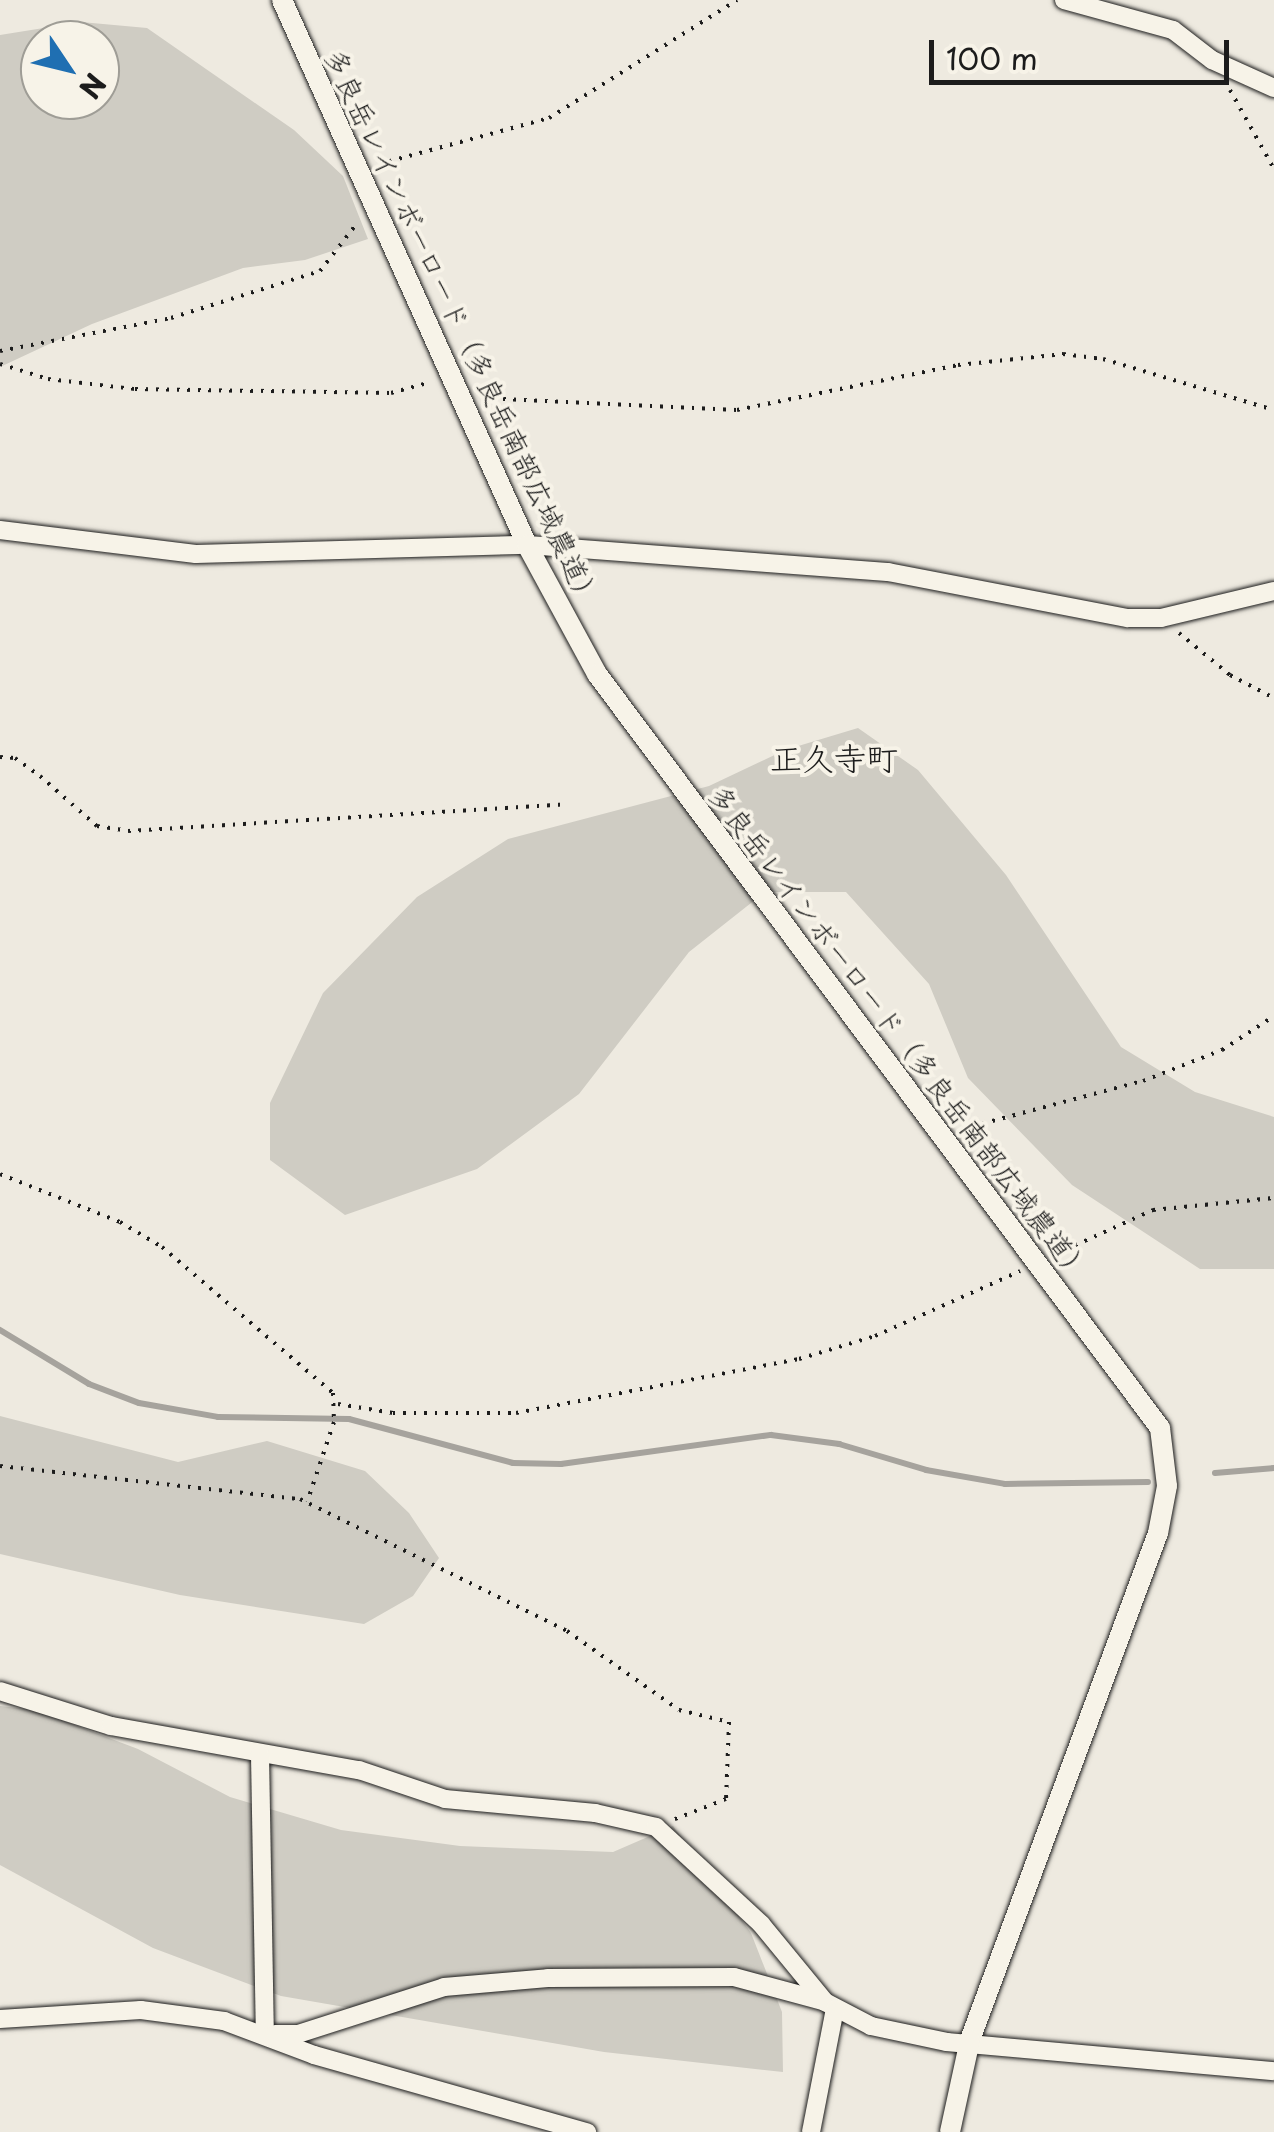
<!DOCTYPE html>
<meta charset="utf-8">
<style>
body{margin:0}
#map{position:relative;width:1274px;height:2132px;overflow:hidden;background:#eeeae0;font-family:"Playpen Sans","Klee One",sans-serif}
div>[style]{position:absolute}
.green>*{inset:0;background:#cfccc3}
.stream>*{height:6px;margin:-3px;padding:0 3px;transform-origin:3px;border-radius:3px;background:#a6a39d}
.path>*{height:4px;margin-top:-2px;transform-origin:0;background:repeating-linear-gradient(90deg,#1c1c1c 0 2.5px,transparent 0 10.5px)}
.roads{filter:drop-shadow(0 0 2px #1c1c1c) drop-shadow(0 0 2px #1c1c1c)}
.minor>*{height:18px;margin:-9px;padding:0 9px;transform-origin:9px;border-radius:9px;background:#f7f3e8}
.tertiary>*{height:20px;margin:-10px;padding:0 10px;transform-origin:10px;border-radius:10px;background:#f7f3e8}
span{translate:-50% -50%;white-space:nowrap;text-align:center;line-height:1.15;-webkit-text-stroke:8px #f7f3e8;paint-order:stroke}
.street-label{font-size:28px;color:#1c1c1c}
.quarter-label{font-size:32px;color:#1c1c1c}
.north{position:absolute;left:20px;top:20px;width:100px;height:100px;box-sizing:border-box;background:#f7f3e8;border:2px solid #9f9d96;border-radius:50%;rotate:125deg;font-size:28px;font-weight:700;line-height:40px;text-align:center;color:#1c1c1c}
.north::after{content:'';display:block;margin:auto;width:35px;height:45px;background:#1f6fb2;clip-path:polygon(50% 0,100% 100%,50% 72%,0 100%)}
.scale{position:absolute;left:929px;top:40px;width:300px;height:45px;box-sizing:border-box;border:5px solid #1c1c1c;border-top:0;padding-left:12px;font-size:30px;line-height:35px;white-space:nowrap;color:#1c1c1c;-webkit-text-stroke:8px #f7f3e8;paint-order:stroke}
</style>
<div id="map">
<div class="green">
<i style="clip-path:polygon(evenodd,81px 22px,147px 28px,294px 130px,343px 176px,368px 239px,305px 260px,243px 268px,92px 324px,0 367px,0 35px,81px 22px,40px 40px,100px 40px,100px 100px,40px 100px,40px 40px)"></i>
<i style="clip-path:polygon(858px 728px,918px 770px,1006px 875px,1121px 1047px,1195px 1092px,1274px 1117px,1274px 1269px,1200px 1269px,1072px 1185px,968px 1078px,929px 984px,846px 892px,765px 892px,689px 952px,579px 1094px,477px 1169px,345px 1215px,270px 1160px,270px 1103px,323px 993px,417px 897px,508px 839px,709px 786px,785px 750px)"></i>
<i style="clip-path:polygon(0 1416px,178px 1462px,267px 1441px,365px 1471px,409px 1513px,439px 1558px,413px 1596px,364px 1624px,180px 1595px,0 1554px)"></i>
<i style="clip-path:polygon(0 1706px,35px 1710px,138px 1749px,230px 1797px,341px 1830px,460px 1846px,613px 1852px,673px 1826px,751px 1933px,782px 2012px,783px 2072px,604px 2052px,281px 1996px,153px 1948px,0 1865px)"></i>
</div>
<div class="stream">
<i style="left:0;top:1330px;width:104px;rotate:31.2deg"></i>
<i style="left:89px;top:1384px;width:53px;rotate:20.8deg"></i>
<i style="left:139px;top:1403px;width:80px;rotate:10deg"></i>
<i style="left:218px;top:1417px;width:131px;rotate:0.9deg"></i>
<i style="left:349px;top:1419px;width:170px;rotate:15deg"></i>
<i style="left:513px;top:1463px;width:48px;rotate:1.2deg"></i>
<i style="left:561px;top:1464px;width:212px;rotate:-7.9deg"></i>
<i style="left:771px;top:1435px;width:69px;rotate:7.5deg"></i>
<i style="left:839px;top:1444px;width:91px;rotate:16.6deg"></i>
<i style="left:926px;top:1470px;width:80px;rotate:10deg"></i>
<i style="left:1005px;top:1484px;width:143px;rotate:-0.8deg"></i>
<i style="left:1215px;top:1473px;width:59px;rotate:-4.8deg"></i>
</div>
<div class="path">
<i style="left:1230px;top:90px;width:90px;rotate:60.9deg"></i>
<i style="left:379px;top:164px;width:176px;rotate:-15.1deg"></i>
<i style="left:549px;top:118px;width:222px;rotate:-32.1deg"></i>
<i style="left:0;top:351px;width:174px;rotate:-10.9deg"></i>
<i style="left:171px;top:318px;width:156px;rotate:-17.5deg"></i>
<i style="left:320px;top:271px;width:62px;rotate:-52.2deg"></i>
<i style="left:0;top:364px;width:50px;rotate:17.4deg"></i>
<i style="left:48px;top:379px;width:88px;rotate:6.6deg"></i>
<i style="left:135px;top:389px;width:256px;rotate:0.9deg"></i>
<i style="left:391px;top:393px;width:41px;rotate:-15.4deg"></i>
<i style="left:482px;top:398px;width:255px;rotate:2.7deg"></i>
<i style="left:737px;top:410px;width:226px;rotate:-11.5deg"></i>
<i style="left:958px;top:365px;width:106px;rotate:-6deg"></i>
<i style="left:1063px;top:354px;width:40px;rotate:7.1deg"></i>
<i style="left:1103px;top:359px;width:178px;rotate:16.6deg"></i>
<i style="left:1179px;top:633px;width:66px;rotate:39.5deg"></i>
<i style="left:1230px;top:675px;width:50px;rotate:27.6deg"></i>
<i style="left:0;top:757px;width:15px;rotate:4deg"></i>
<i style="left:15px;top:758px;width:31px;rotate:36deg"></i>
<i style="left:40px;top:776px;width:76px;rotate:41.3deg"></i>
<i style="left:97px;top:826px;width:31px;rotate:9deg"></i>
<i style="left:128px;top:831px;width:440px;rotate:-3.5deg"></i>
<i style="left:962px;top:1129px;width:187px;rotate:-14.9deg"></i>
<i style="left:1143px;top:1081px;width:85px;rotate:-21.4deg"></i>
<i style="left:1222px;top:1050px;width:62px;rotate:-33.2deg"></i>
<i style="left:0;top:1174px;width:129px;rotate:21.8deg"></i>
<i style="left:120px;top:1222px;width:49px;rotate:30.8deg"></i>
<i style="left:162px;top:1247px;width:225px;rotate:40.5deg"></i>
<i style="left:333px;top:1393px;width:29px;rotate:88deg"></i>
<i style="left:334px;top:1422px;width:84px;rotate:108.6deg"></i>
<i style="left:1056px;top:1254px;width:107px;rotate:-24.4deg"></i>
<i style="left:1153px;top:1210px;width:122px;rotate:-5.7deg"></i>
<i style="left:338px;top:1404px;width:56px;rotate:9.3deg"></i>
<i style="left:393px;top:1413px;width:123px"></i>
<i style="left:516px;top:1413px;width:288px;rotate:-10.8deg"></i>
<i style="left:799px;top:1359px;width:79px;rotate:-16.8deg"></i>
<i style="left:875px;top:1336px;width:159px;rotate:-24.1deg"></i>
<i style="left:0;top:1466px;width:302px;rotate:6.3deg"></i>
<i style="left:300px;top:1499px;width:298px;rotate:26.3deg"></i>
<i style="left:567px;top:1631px;width:137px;rotate:35.2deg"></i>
<i style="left:679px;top:1710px;width:51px;rotate:13.5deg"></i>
<i style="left:729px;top:1722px;width:77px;rotate:92.2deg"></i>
<i style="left:726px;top:1799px;width:55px;rotate:158.6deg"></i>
</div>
<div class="roads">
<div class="minor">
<i style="left:1064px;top:0;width:113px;rotate:15.4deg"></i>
<i style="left:1173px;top:30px;width:49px;rotate:37.6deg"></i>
<i style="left:1212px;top:60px;width:68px;rotate:24.3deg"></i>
<i style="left:0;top:530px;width:197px;rotate:7deg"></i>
<i style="left:196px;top:554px;width:331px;rotate:-1.6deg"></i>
<i style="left:527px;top:545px;width:362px;rotate:4.3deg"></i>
<i style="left:888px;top:572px;width:244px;rotate:10.9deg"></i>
<i style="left:1128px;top:618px;width:33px"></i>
<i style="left:1161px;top:618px;width:116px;rotate:-13.4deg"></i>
<i style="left:0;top:1691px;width:116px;rotate:17.5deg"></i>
<i style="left:111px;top:1726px;width:252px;rotate:10.1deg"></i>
<i style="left:359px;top:1770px;width:91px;rotate:18.6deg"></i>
<i style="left:445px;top:1799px;width:151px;rotate:5.3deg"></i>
<i style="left:595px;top:1813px;width:63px;rotate:12.9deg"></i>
<i style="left:656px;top:1827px;width:143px;rotate:42.7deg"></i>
<i style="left:761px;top:1924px;width:101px;rotate:50.6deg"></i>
<i style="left:825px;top:2002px;width:52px;rotate:27.6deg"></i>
<i style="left:871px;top:2026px;width:78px;rotate:11.9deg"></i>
<i style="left:947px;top:2042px;width:328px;rotate:5.1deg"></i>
<i style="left:260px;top:1755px;width:279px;rotate:89deg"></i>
<i style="left:0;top:2019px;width:141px;rotate:-3.7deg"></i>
<i style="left:141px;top:2010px;width:84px;rotate:7.5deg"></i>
<i style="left:224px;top:2021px;width:96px;rotate:20.7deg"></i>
<i style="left:314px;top:2055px;width:284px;rotate:15.8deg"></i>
<i style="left:275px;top:2034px;width:23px"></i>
<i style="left:298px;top:2034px;width:153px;rotate:-17.8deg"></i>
<i style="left:444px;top:1987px;width:104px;rotate:-4.9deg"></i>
<i style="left:548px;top:1978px;width:186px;rotate:-0.3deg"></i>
<i style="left:734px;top:1977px;width:92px;rotate:15.1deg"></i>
<i style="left:811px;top:2132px;width:125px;rotate:-79deg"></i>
</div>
<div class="tertiary">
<i style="left:282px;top:0;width:598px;rotate:65.79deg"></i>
<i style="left:527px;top:545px;width:147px;rotate:61.5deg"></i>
<i style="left:597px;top:674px;width:941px;rotate:53.25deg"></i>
<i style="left:1160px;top:1428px;width:58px;rotate:83.1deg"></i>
<i style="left:1167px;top:1486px;width:48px;rotate:100.8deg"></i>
<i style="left:1158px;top:1533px;width:541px;rotate:110.35deg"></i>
<i style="left:970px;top:2040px;width:94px;rotate:102.3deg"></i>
</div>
</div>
<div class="street-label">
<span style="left:463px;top:328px;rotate:65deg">多良岳レインボーロード（多良岳南部広域農道）</span>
<span style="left:900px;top:1033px;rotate:53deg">多良岳レインボーロード（多良岳南部広域農道）</span>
</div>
<div class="quarter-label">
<span style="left:834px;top:757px">正久寺町</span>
</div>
<div class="north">N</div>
<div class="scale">100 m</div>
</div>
